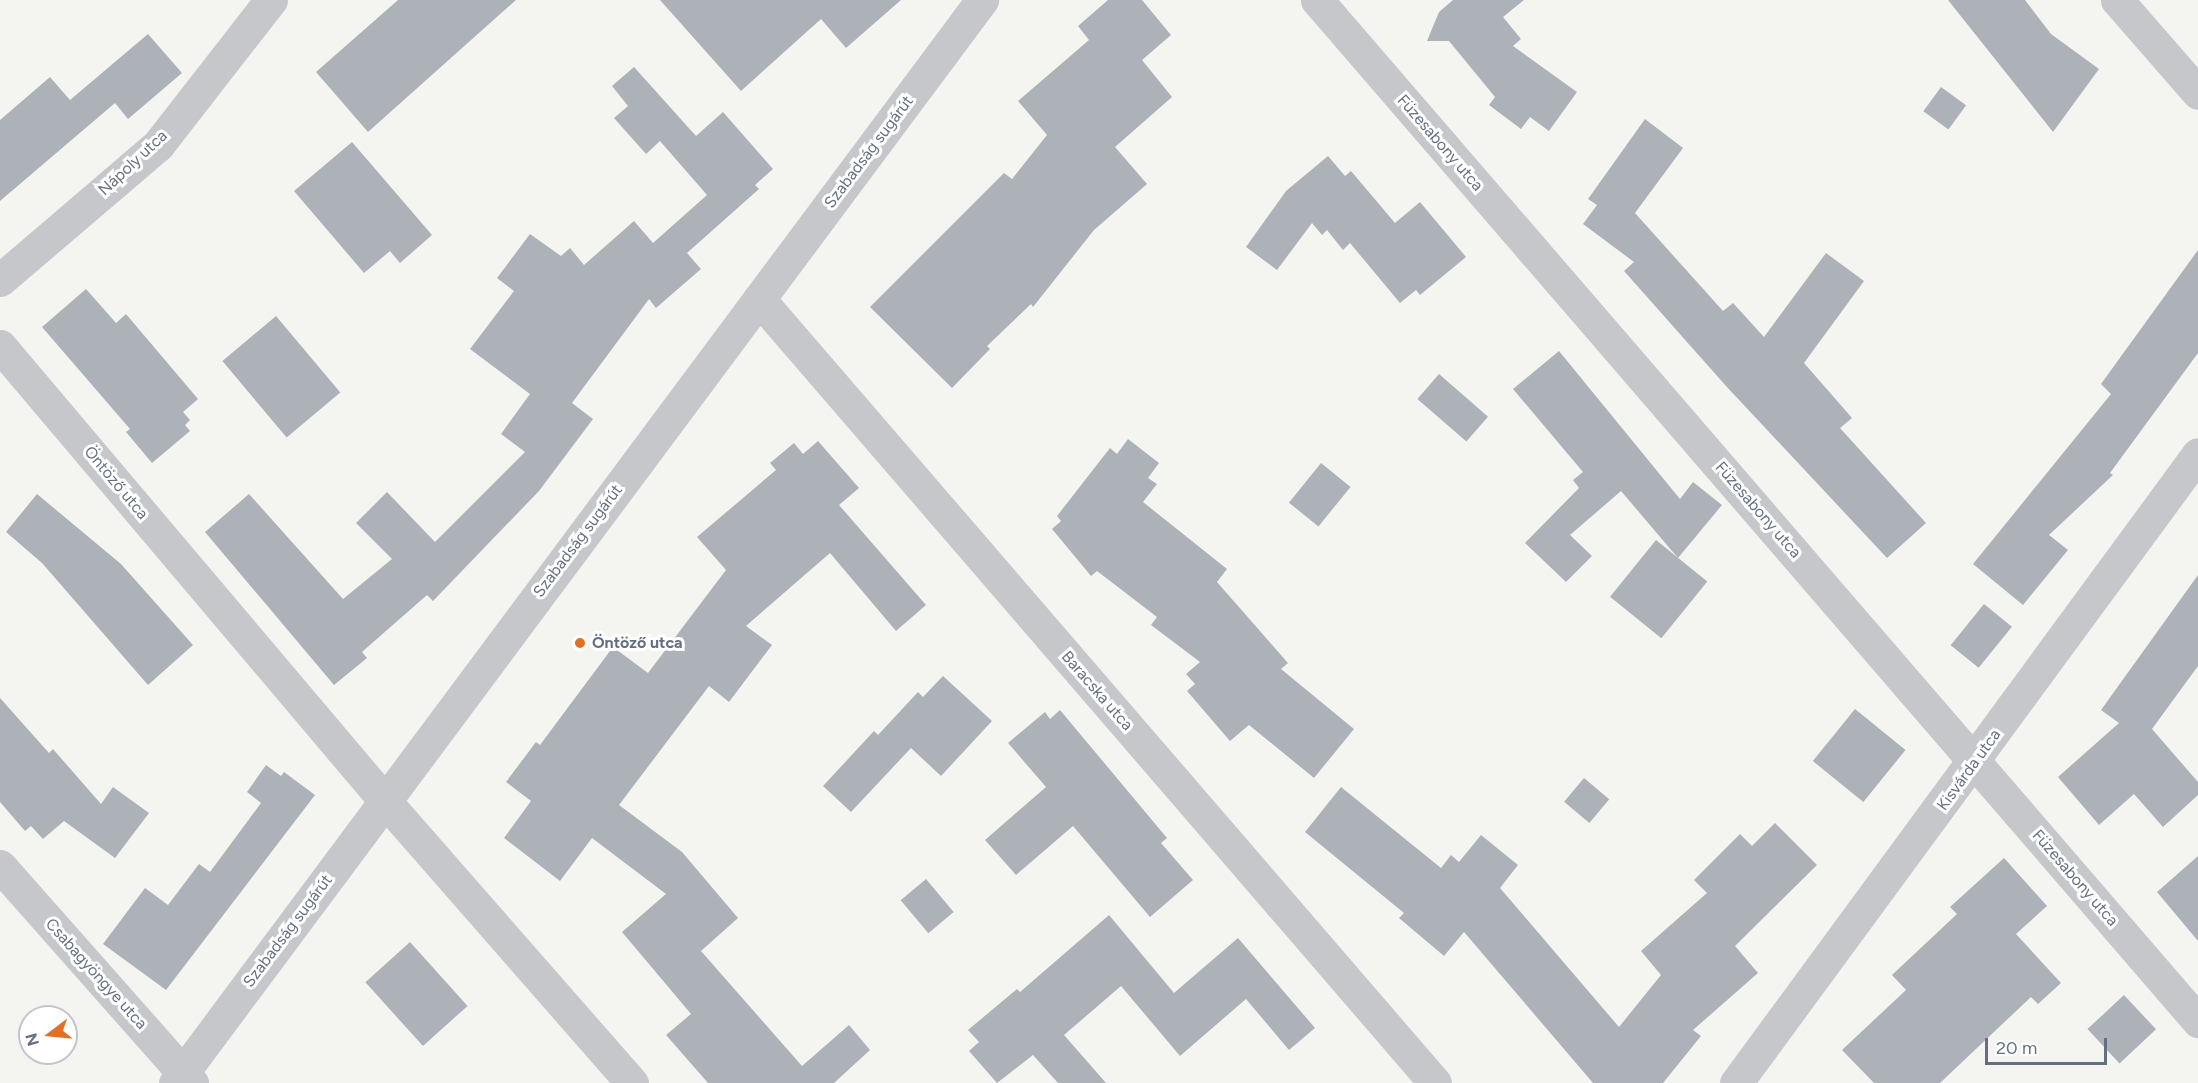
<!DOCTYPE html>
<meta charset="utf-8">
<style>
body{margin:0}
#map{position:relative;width:2198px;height:1083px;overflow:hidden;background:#f4f5f1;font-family:Figtree,sans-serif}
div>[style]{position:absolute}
.building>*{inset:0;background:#adb2b9;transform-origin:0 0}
.minor>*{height:33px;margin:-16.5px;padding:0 16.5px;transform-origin:16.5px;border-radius:16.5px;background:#c5c7cb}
.dots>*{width:16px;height:16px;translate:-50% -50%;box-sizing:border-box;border:3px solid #fff;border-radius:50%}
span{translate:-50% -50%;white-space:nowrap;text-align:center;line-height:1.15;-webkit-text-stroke:6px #fff;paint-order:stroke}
.street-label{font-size:16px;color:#647082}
.poi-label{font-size:16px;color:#647082;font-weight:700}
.left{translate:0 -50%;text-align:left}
.north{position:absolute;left:18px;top:1005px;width:60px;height:60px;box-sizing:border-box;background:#fff;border:2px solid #c1c6cd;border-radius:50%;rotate:254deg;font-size:16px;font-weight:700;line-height:24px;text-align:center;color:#647082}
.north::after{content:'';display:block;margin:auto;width:21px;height:27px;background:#e36e24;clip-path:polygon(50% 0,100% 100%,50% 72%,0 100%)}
.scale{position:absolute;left:1985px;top:1038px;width:122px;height:27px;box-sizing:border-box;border:3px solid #647082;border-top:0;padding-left:8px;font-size:18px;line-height:21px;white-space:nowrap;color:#647082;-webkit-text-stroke:4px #fff;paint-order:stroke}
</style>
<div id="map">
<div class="building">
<i style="clip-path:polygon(398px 0,516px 0,368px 132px,316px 72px)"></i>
<i style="clip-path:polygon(660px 0,901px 0,846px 48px,821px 19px,741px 91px)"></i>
<i style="clip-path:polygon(1108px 0,1142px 0,1171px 35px,1142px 60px,1172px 97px,1115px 147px,1147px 184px,1094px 230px,1033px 307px,1031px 304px,987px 346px,990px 349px,952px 388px,870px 307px,1004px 173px,1012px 179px,1047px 135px,1018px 101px,1089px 40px,1078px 26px)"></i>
<i style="clip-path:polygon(1453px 0,1524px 0,1503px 17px,1521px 39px,1513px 46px,1577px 92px,1549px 131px,1530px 117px,1521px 129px,1489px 105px,1495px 97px,1449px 41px,1427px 41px,1439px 12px)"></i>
<i style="clip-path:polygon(1948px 0,2025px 0,2051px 34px,2099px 69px,2053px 132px)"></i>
<i style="clip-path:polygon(148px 34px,182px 73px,128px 119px,115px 103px,0 201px,0 120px,50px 77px,70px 100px)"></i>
<i style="clip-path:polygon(634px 67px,696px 136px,723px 112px,773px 169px,755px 185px,759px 189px,687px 253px,701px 269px,656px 308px,649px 299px,572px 403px,593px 419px,539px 491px,433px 601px,427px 595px,362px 652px,367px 658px,334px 685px,205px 532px,249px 494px,343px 599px,392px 559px,356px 523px,387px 492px,435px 542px,525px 452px,501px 434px,530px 394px,470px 349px,514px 291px,497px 278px,530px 234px,561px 256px,570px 248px,584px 265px,634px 221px,653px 243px,707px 195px,660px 141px,646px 154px,614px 118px,628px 106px,612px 86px)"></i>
<i style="left:1941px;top:87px;width:31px;height:30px;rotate:36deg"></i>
<i style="clip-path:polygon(1645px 119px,1683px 148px,1635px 213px,1723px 311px,1733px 303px,1764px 337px,1826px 253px,1864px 281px,1804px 363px,1852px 418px,1840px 428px,1926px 523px,1887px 558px,1726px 386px,1624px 271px,1634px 262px,1583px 224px,1597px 205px,1588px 199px)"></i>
<i style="clip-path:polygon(352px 142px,432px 235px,400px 263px,390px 251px,364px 273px,294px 191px)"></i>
<i style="clip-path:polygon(1328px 156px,1345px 176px,1351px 171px,1395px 223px,1420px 202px,1466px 257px,1420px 295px,1416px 290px,1400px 303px,1350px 243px,1343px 250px,1327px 230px,1322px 235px,1312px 223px,1277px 270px,1246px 247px,1286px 191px)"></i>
<i style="clip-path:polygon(2198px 250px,2198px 353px,2110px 473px,2113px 475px,2049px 535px,2068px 550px,2023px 605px,1973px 564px,2111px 394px,2101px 384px)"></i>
<i style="clip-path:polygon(86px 289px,116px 323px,126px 314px,198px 399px,183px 412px,190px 420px,185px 425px,190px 431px,152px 463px,126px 432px,130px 429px,42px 327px)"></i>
<i style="left:276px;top:316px;width:100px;height:70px;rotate:50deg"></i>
<i style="clip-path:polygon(1559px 351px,1680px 499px,1693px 482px,1722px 505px,1678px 558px,1621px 491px,1570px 535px,1592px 556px,1566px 582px,1525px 543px,1579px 488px,1573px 480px,1583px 472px,1513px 389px)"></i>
<i style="left:1439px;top:374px;width:65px;height:33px;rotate:41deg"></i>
<i style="clip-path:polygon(1128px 439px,1159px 463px,1148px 478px,1157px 484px,1143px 502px,1227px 569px,1217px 582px,1288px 663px,1281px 669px,1354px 729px,1314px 778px,1249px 725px,1230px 741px,1187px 691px,1195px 684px,1186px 674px,1200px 662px,1151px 625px,1157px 617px,1097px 571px,1091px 576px,1052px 529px,1061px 521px,1057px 516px,1110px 448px,1117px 454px)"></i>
<i style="clip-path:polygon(818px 441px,859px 488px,839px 505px,926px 605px,896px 631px,830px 553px,746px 626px,772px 645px,729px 702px,709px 686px,619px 805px,682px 852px,738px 918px,701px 951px,802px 1066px,849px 1025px,870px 1050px,834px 1083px,708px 1083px,666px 1035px,691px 1014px,622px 932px,666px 894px,592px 838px,560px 881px,504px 838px,531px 801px,506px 782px,536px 742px,540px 745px,613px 647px,648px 673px,726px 570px,697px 537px,776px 470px,770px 463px,794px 443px,803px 454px)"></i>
<i style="left:1321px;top:463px;width:38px;height:51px;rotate:39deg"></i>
<i style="clip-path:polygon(37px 494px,121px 564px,193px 645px,148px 685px,42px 563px,6px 532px)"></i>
<i style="left:1656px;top:540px;width:66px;height:73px;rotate:39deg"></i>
<i style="clip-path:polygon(2198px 575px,2198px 666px,2152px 729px,2198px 782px,2198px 795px,2163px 827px,2134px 794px,2099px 825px,2058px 777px,2119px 723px,2101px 710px)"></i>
<i style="left:1984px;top:604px;width:36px;height:53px;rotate:39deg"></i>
<i style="clip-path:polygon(943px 676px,992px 721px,941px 776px,911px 748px,851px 812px,823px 786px,874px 731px,878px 735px,918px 692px,923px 697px)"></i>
<i style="clip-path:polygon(0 698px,49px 753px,53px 749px,101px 804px,113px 787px,149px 813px,115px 858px,64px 821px,43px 839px,31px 826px,25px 831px,0 802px)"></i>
<i style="left:1855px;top:709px;width:65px;height:67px;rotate:39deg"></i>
<i style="clip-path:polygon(1060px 710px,1167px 838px,1161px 843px,1193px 880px,1150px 917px,1073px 826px,1016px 875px,985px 840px,1046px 787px,1008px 743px,1045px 712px,1050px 719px)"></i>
<i style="clip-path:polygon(266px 765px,281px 776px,284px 772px,315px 795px,166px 990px,103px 944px,145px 888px,168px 905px,199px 864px,210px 872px,261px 803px,247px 792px)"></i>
<i style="left:1584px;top:778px;width:33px;height:31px;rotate:40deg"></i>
<i style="clip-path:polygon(1341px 787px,1441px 868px,1451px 855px,1459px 862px,1481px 835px,1518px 865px,1500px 888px,1619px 1027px,1661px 975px,1641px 951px,1707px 893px,1694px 880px,1740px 834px,1752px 846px,1775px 823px,1817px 865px,1735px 946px,1758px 973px,1693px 1030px,1701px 1036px,1663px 1083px,1593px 1083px,1464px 932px,1444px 956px,1399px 918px,1404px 913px,1305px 832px)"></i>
<i style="clip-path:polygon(2198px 856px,2198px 941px,2157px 892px)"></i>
<i style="clip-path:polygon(2004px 858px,2047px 906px,2016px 934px,2061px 983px,2038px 1004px,2031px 997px,1940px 1083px,1874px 1083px,1842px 1050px,1906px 990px,1892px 975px,1957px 914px,1950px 907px)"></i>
<i style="left:926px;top:879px;width:43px;height:33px;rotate:50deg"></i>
<i style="clip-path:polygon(1109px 915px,1174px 993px,1238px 938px,1315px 1028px,1289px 1050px,1246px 999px,1180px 1056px,1121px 986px,1064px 1035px,1106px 1083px,1058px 1083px,1033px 1055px,997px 1083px,969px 1051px,979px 1042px,968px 1030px,1017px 989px,1020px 992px)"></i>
<i style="left:410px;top:942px;width:86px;height:60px;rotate:48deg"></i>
<i style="left:2124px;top:995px;width:47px;height:50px;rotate:47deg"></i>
</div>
<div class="minor">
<i style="left:1317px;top:0;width:1349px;rotate:49.21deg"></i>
<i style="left:2117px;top:0;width:123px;rotate:48.9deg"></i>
<i style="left:0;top:280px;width:208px;rotate:-40.5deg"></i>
<i style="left:158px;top:145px;width:184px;rotate:-52.1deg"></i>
<i style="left:759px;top:299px;width:1035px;rotate:49.23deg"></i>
<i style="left:0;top:346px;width:596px;rotate:49.76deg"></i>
<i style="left:385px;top:801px;width:375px;rotate:48.8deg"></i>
<i style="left:0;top:866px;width:290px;rotate:48.5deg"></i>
<i style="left:175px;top:1083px;width:1351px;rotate:-53.31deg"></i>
<i style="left:1736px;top:1083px;width:780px;rotate:-53.7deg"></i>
</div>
<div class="dots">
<i style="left:580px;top:643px;background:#e36e24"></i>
</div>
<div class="street-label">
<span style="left:1440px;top:143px;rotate:49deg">Füzesabony utca</span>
<span style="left:869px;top:152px;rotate:-53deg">Szabadság sugárút</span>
<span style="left:133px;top:163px;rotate:-43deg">Nápoly utca</span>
<span style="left:116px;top:483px;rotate:50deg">Öntöző utca</span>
<span style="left:1758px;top:510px;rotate:49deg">Füzesabony utca</span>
<span style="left:578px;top:541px;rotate:-53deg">Szabadság sugárút</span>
<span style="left:1097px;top:691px;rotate:49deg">Baracska utca</span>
<span style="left:1969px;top:770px;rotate:-54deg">Kisvárda utca</span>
<span style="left:2075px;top:878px;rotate:49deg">Füzesabony utca</span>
<span style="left:288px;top:931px;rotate:-53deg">Szabadság sugárút</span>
<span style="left:96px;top:974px;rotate:48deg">Csabagyöngye utca</span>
</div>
<div class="poi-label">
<span class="left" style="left:592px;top:643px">Öntöző utca</span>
</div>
<div class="north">N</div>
<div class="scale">20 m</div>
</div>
